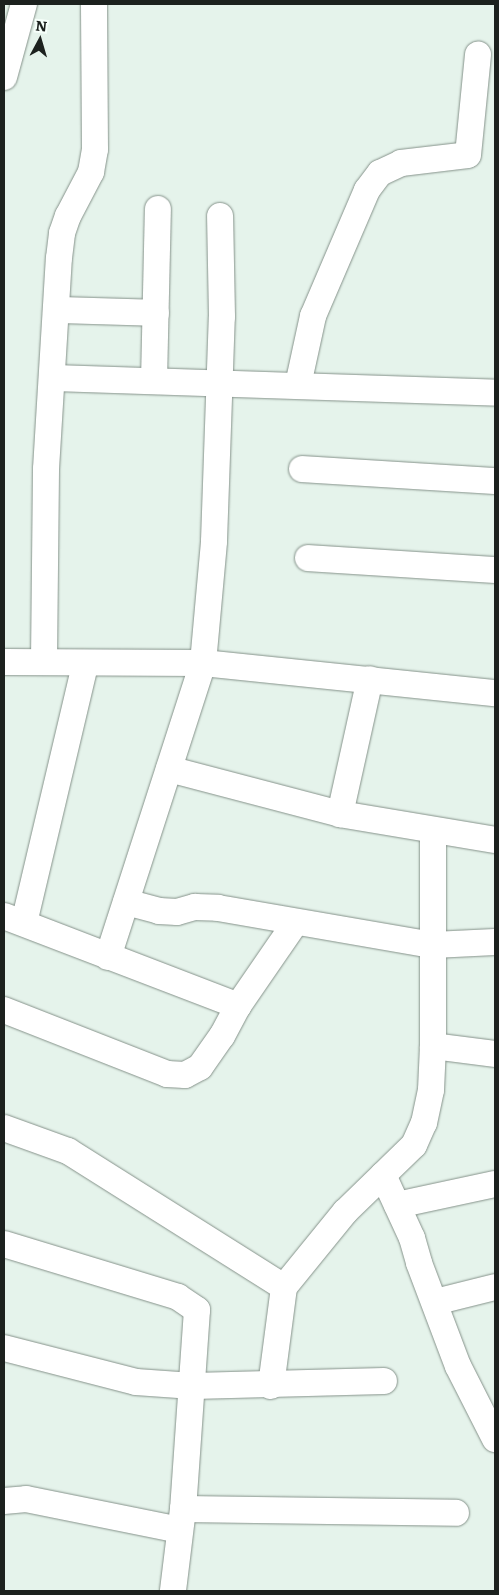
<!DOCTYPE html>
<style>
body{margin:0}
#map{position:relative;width:499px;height:1595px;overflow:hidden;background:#e5f3eb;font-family:Literata,serif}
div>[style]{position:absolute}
.roads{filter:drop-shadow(0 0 1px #85928a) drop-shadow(0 0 1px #85928a)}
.street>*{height:26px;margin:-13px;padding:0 13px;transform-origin:13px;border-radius:13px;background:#fff}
span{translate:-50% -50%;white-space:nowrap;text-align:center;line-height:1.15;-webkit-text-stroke:5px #f6fffa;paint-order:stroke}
.frame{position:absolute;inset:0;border:5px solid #1c211e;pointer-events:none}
.north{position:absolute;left:15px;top:15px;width:50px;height:50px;-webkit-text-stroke:4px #f6fffa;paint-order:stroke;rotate:6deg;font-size:14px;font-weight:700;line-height:20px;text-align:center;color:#1c211e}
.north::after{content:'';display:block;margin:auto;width:18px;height:22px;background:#1c211e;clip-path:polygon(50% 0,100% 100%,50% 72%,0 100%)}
</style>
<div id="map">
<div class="roads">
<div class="street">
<i style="left:4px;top:77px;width:76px;rotate:-74.7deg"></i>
<i style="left:56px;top:310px;width:100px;rotate:1.7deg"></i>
<i style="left:52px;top:378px;width:443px;rotate:1.9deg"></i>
<i style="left:154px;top:381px;width:172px;rotate:-88.7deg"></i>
<i style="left:298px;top:385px;width:71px;rotate:-77.7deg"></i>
<i style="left:313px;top:316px;width:137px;rotate:-66.8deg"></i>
<i style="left:367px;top:190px;width:21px;rotate:-53deg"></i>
<i style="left:380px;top:173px;width:23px;rotate:-25deg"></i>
<i style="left:401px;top:163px;width:67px;rotate:-6.8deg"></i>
<i style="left:468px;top:155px;width:101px;rotate:-84.3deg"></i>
<i style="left:302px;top:469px;width:193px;rotate:3.6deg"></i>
<i style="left:308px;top:558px;width:187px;rotate:3.7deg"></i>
<i style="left:44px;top:661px;width:192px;rotate:-89.4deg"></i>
<i style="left:46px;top:469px;width:211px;rotate:-86.5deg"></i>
<i style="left:59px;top:258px;width:25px;rotate:-83deg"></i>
<i style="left:62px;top:233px;width:18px;rotate:-71deg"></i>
<i style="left:68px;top:216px;width:50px;rotate:-62.4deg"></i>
<i style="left:91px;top:172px;width:23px;rotate:-80deg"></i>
<i style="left:95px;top:149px;width:145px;rotate:-90.4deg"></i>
<i style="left:4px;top:662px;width:199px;rotate:0.3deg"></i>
<i style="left:203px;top:663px;width:294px;rotate:5.9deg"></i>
<i style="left:169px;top:769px;width:177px;rotate:14.7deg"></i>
<i style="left:340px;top:814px;width:157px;rotate:9.5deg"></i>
<i style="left:340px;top:814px;width:138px;rotate:-77.5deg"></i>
<i style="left:126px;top:902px;width:34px;rotate:15deg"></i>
<i style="left:159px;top:911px;width:18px;rotate:3deg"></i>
<i style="left:177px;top:912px;width:19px;rotate:-16deg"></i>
<i style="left:195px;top:907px;width:23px;rotate:2deg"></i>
<i style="left:218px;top:908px;width:218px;rotate:9.8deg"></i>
<i style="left:433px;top:945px;width:62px;rotate:-2.8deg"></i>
<i style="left:4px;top:916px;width:251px;rotate:21deg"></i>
<i style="left:24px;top:923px;width:266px;rotate:-76.7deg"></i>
<i style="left:108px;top:957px;width:309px;rotate:-72.1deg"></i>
<i style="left:203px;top:663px;width:122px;rotate:-84.8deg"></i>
<i style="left:214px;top:541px;width:224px;rotate:-88deg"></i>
<i style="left:222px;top:317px;width:101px;rotate:-91.1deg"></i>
<i style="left:4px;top:1010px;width:175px;rotate:21.4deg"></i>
<i style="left:167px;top:1074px;width:18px;rotate:3deg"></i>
<i style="left:185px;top:1075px;width:17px;rotate:-28deg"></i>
<i style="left:200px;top:1067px;width:38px;rotate:-55deg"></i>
<i style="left:222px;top:1036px;width:34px;rotate:-62deg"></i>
<i style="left:238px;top:1006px;width:101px;rotate:-55.5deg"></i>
<i style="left:433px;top:1046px;width:63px;rotate:7.4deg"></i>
<i style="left:4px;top:1128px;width:68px;rotate:19.8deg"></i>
<i style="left:68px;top:1151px;width:255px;rotate:32.2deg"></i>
<i style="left:383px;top:1175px;width:69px;rotate:65.3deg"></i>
<i style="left:412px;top:1238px;width:26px;rotate:74deg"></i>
<i style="left:419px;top:1263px;width:110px;rotate:69.3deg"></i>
<i style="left:458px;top:1366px;width:82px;rotate:63.1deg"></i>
<i style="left:397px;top:1205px;width:100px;rotate:-12.1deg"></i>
<i style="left:4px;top:1244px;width:182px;rotate:16.9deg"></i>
<i style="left:178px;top:1297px;width:23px;rotate:34deg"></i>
<i style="left:197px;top:1310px;width:199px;rotate:94deg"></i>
<i style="left:183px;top:1509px;width:83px;rotate:97deg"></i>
<i style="left:435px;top:1302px;width:62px;rotate:-14deg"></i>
<i style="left:4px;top:1348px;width:136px;rotate:14.4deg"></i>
<i style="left:136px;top:1382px;width:57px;rotate:4deg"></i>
<i style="left:193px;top:1386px;width:191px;rotate:-1.5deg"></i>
<i style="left:271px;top:1386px;width:100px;rotate:-82.5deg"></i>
<i style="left:284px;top:1287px;width:97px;rotate:-50.9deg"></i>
<i style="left:345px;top:1212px;width:96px;rotate:-44.2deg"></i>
<i style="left:414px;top:1145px;width:24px;rotate:-66deg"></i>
<i style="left:424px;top:1123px;width:34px;rotate:-78deg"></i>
<i style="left:431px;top:1090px;width:44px;rotate:-87.4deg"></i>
<i style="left:433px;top:1046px;width:214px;rotate:-90deg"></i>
<i style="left:4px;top:1501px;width:22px;rotate:-5deg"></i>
<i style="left:26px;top:1499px;width:157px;rotate:11.4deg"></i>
<i style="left:183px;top:1509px;width:273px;rotate:0.8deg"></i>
</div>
</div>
<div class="frame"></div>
<div class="north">N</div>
</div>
